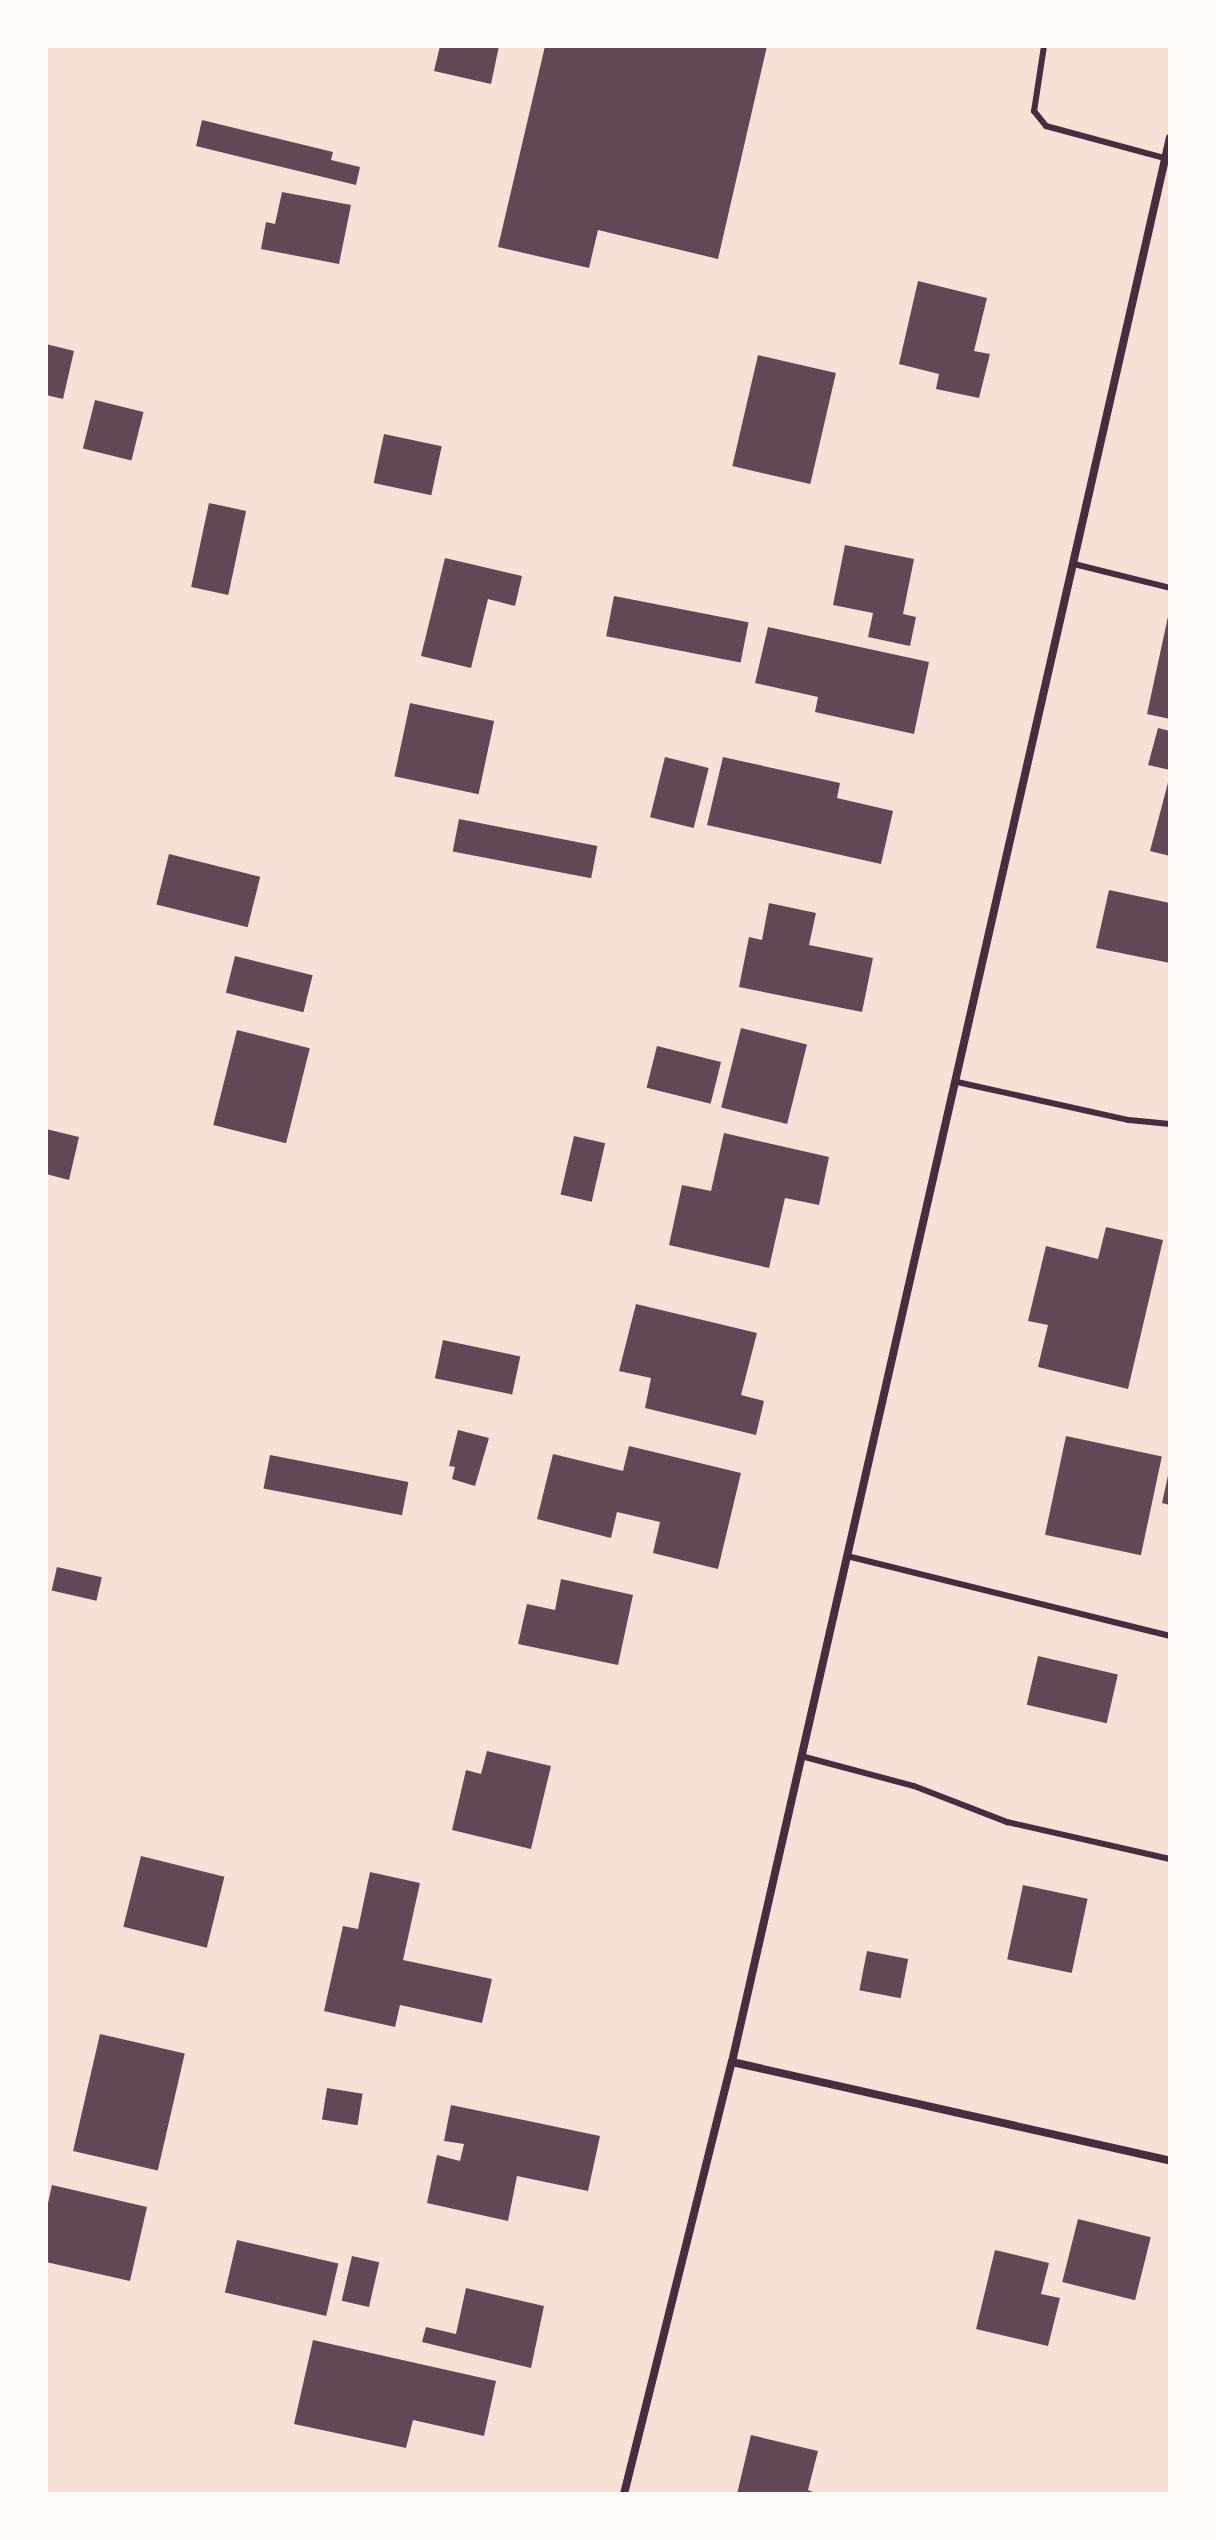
<!DOCTYPE html>
<style>
body{margin:0}
#map{position:relative;width:1216px;height:2540px;overflow:hidden;background:#f7e1d7;font-family:Karla,sans-serif}
div>[style]{position:absolute}
.building>*{inset:0;background:#644757;transform-origin:0 0}
.service>*{height:6px;margin:-3px;padding:0 3px;transform-origin:3px;border-radius:3px;background:#4a2c40}
.minor>*{height:8px;margin:-4px;padding:0 4px;transform-origin:4px;border-radius:4px;background:#4a2c40}
span{translate:-50% -50%;white-space:nowrap;text-align:center;line-height:1.15;-webkit-text-stroke:8px #fffaf5;paint-order:stroke}
.frame{position:absolute;inset:0;border:48px solid #fffaf5;pointer-events:none}
</style>
<div id="map">
<div class="building">
<i style="clip-path:polygon(440px 46px,499px 46px,491px 84px,434px 71px)"></i>
<i style="clip-path:polygon(545px 46px,767px 46px,718px 259px,598px 230px,589px 268px,498px 247px)"></i>
<i style="clip-path:polygon(202px 120px,333px 152px,331px 160px,360px 167px,356px 185px,196px 146px)"></i>
<i style="clip-path:polygon(282px 192px,351px 205px,339px 264px,261px 249px,266px 222px,275px 224px)"></i>
<i style="clip-path:polygon(918px 281px,987px 298px,974px 351px,990px 354px,979px 398px,936px 389px,939px 374px,899px 364px)"></i>
<i style="clip-path:polygon(46px 344px,74px 351px,63px 399px,46px 395px)"></i>
<i style="left:758px;top:355px;width:80px;height:114px;rotate:13deg"></i>
<i style="left:95px;top:400px;width:50px;height:50px;rotate:14deg"></i>
<i style="left:384px;top:434px;width:59px;height:50px;rotate:12deg"></i>
<i style="left:209px;top:503px;width:38px;height:86px;rotate:12deg"></i>
<i style="clip-path:polygon(845px 545px,914px 559px,903px 614px,916px 617px,910px 646px,868px 637px,873px 613px,833px 605px)"></i>
<i style="clip-path:polygon(445px 558px,522px 576px,515px 606px,488px 599px,471px 668px,421px 656px)"></i>
<i style="left:614px;top:596px;width:137px;height:41px;rotate:11deg"></i>
<i style="clip-path:polygon(1169px 612px,1170px 612px,1170px 719px,1147px 714px)"></i>
<i style="clip-path:polygon(768px 627px,929px 662px,914px 734px,815px 712px,818px 697px,755px 683px)"></i>
<i style="left:410px;top:703px;width:86px;height:75px;rotate:12deg"></i>
<i style="clip-path:polygon(1158px 728px,1170px 731px,1170px 770px,1148px 765px)"></i>
<i style="left:665px;top:757px;width:45px;height:62px;rotate:14deg"></i>
<i style="clip-path:polygon(723px 757px,840px 783px,837px 798px,893px 811px,881px 864px,707px 825px)"></i>
<i style="clip-path:polygon(1169px 779px,1170px 780px,1170px 856px,1150px 851px)"></i>
<i style="left:459px;top:819px;width:141px;height:33px;rotate:11deg"></i>
<i style="left:169px;top:854px;width:94px;height:52px;rotate:14deg"></i>
<i style="clip-path:polygon(1109px 890px,1170px 903px,1170px 963px,1096px 948px)"></i>
<i style="clip-path:polygon(769px 903px,816px 913px,809px 945px,873px 958px,862px 1012px,739px 987px,749px 937px,762px 940px)"></i>
<i style="left:235px;top:956px;width:80px;height:38px;rotate:14deg"></i>
<i style="left:741px;top:1028px;width:68px;height:82px;rotate:14deg"></i>
<i style="left:237px;top:1030px;width:75px;height:98px;rotate:14deg"></i>
<i style="left:657px;top:1046px;width:66px;height:43px;rotate:14deg"></i>
<i style="clip-path:polygon(46px 1129px,79px 1137px,69px 1180px,46px 1174px)"></i>
<i style="clip-path:polygon(724px 1133px,829px 1157px,819px 1205px,785px 1198px,769px 1268px,669px 1245px,682px 1185px,711px 1191px)"></i>
<i style="left:574px;top:1136px;width:32px;height:60px;rotate:13deg"></i>
<i style="clip-path:polygon(1106px 1227px,1163px 1240px,1128px 1389px,1038px 1367px,1048px 1325px,1028px 1321px,1046px 1246px,1098px 1259px)"></i>
<i style="clip-path:polygon(636px 1304px,757px 1333px,741px 1395px,764px 1401px,756px 1435px,645px 1408px,651px 1378px,619px 1371px)"></i>
<i style="left:443px;top:1340px;width:79px;height:39px;rotate:12deg"></i>
<i style="clip-path:polygon(458px 1430px,489px 1438px,475px 1486px,452px 1479px,455px 1467px,449px 1466px)"></i>
<i style="left:1066px;top:1436px;width:98px;height:101px;rotate:12deg"></i>
<i style="clip-path:polygon(629px 1446px,741px 1473px,718px 1569px,653px 1553px,660px 1522px,617px 1512px,611px 1538px,537px 1519px,553px 1454px,623px 1471px)"></i>
<i style="left:270px;top:1455px;width:141px;height:34px;rotate:11deg"></i>
<i style="clip-path:polygon(1169px 1471px,1170px 1471px,1170px 1505px,1162px 1503px)"></i>
<i style="left:57px;top:1567px;width:46px;height:24px;rotate:13deg"></i>
<i style="clip-path:polygon(561px 1579px,633px 1595px,618px 1665px,518px 1644px,527px 1604px,555px 1610px)"></i>
<i style="left:1038px;top:1656px;width:82px;height:50px;rotate:13deg"></i>
<i style="clip-path:polygon(487px 1751px,551px 1766px,531px 1849px,452px 1830px,466px 1770px,481px 1774px)"></i>
<i style="left:141px;top:1856px;width:86px;height:73px;rotate:14deg"></i>
<i style="clip-path:polygon(370px 1872px,420px 1883px,403px 1960px,492px 1979px,482px 2023px,400px 2005px,395px 2027px,324px 2011px,343px 1926px,358px 1929px)"></i>
<i style="left:1023px;top:1885px;width:66px;height:76px;rotate:12deg"></i>
<i style="left:867px;top:1951px;width:42px;height:40px;rotate:11deg"></i>
<i style="left:100px;top:2034px;width:87px;height:120px;rotate:13deg"></i>
<i style="left:327px;top:2088px;width:36px;height:32px;rotate:9deg"></i>
<i style="clip-path:polygon(451px 2105px,600px 2136px,588px 2191px,517px 2176px,508px 2221px,427px 2203px,437px 2155px,460px 2161px,464px 2144px,444px 2141px)"></i>
<i style="clip-path:polygon(52px 2185px,147px 2207px,130px 2281px,46px 2262px,46px 2212px)"></i>
<i style="left:1078px;top:2219px;width:75px;height:65px;rotate:14deg"></i>
<i style="left:237px;top:2240px;width:104px;height:54px;rotate:13deg"></i>
<i style="clip-path:polygon(995px 2250px,1049px 2263px,1041px 2294px,1060px 2298px,1048px 2346px,976px 2329px)"></i>
<i style="left:352px;top:2256px;width:28px;height:46px;rotate:13deg"></i>
<i style="clip-path:polygon(466px 2288px,544px 2306px,531px 2368px,422px 2342px,426px 2327px,456px 2334px)"></i>
<i style="clip-path:polygon(313px 2340px,496px 2381px,484px 2436px,413px 2420px,406px 2448px,294px 2424px)"></i>
<i style="clip-path:polygon(751px 2435px,818px 2451px,808px 2490px,818px 2494px,737px 2494px)"></i>
</div>
<div class="service">
<i style="left:1044px;top:46px;width:66px;rotate:98.7deg"></i>
<i style="left:1034px;top:111px;width:19px;rotate:51deg"></i>
<i style="left:1046px;top:126px;width:123px;rotate:15.1deg"></i>
<i style="left:1074px;top:564px;width:99px;rotate:14deg"></i>
<i style="left:957px;top:1082px;width:176px;rotate:12.5deg"></i>
<i style="left:1129px;top:1120px;width:41px;rotate:5.6deg"></i>
<i style="left:847px;top:1556px;width:333px;rotate:13.9deg"></i>
<i style="left:801px;top:1756px;width:117px;rotate:14.9deg"></i>
<i style="left:914px;top:1786px;width:100px;rotate:21.2deg"></i>
<i style="left:1007px;top:1822px;width:167px;rotate:12.8deg"></i>
</div>
<div class="minor">
<i style="left:732px;top:2062px;width:449px;rotate:12.7deg"></i>
<i style="left:624px;top:2494px;width:445px;rotate:-76deg"></i>
<i style="left:732px;top:2062px;width:1973px;rotate:-77.18deg"></i>
</div>
<div class="frame"></div>
</div>
